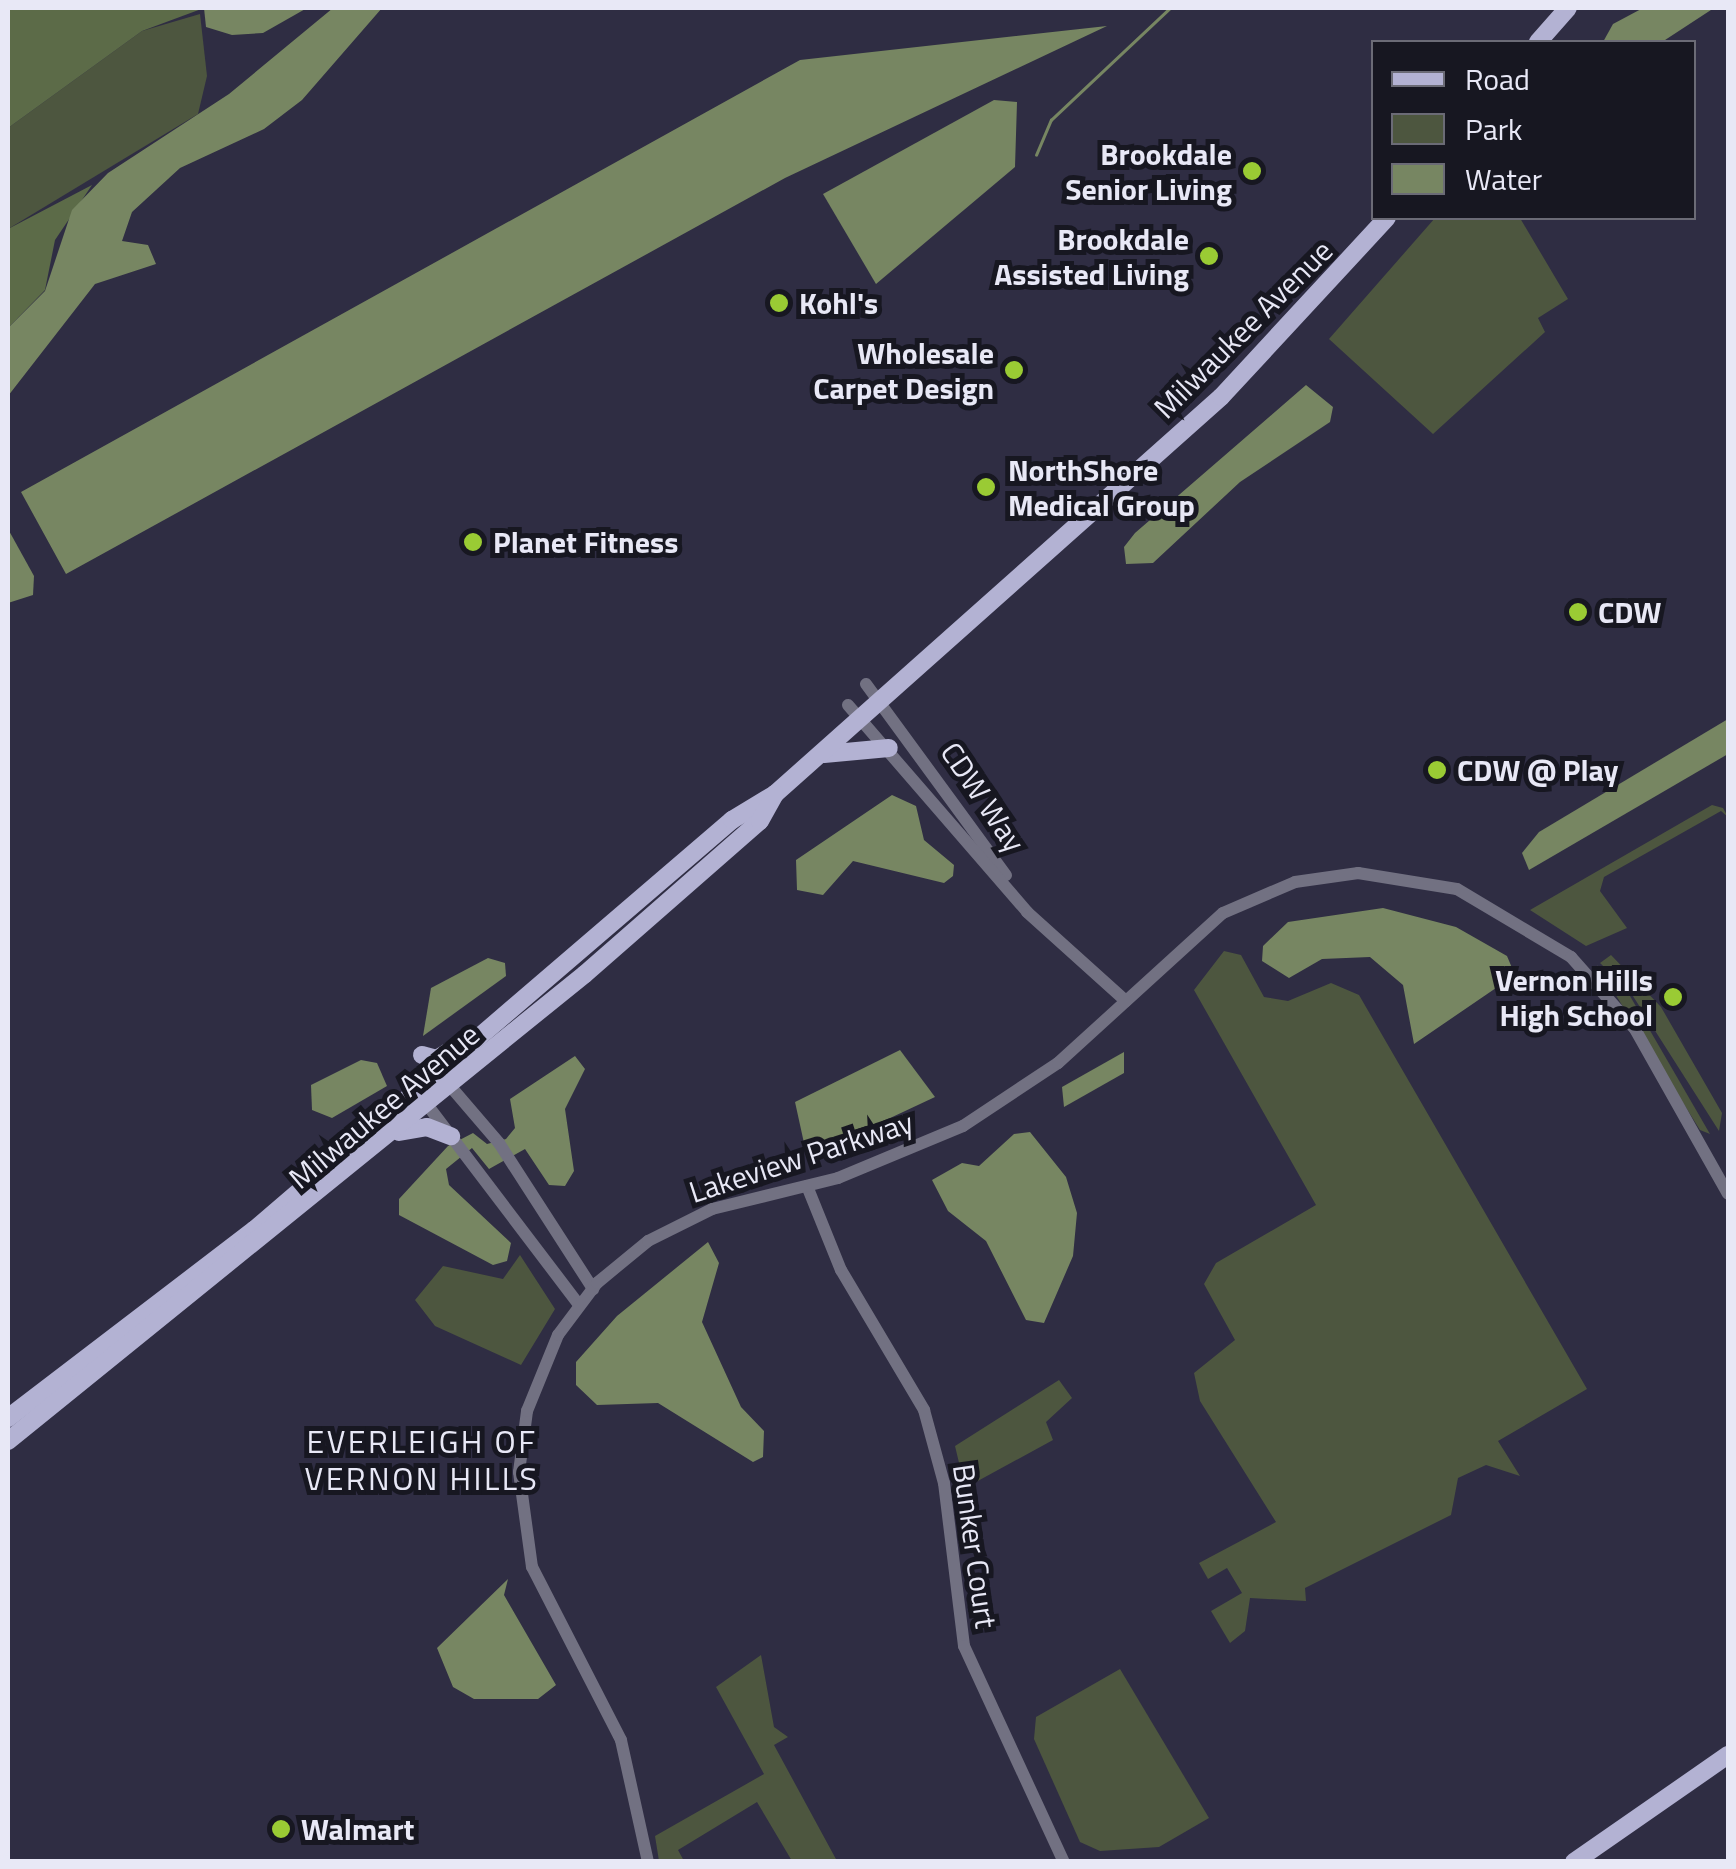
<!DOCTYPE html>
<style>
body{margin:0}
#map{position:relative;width:1736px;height:1869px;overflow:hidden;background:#2f2d43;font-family:"Titillium Web",sans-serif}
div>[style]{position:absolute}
.green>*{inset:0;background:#4d563f}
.forest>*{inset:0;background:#5c6b48}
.water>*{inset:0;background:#778662}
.stream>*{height:2.5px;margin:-1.25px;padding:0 1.25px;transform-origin:1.25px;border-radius:1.25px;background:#778662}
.minor>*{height:12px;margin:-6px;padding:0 6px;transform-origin:6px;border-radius:6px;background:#727182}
.major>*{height:18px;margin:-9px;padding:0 9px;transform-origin:9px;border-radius:9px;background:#b3b2d3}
.dots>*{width:28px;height:28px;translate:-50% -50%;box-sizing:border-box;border:5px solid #171721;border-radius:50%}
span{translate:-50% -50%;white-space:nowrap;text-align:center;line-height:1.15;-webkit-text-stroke:10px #171721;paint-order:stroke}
.poi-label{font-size:30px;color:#e8e8f6;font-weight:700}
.right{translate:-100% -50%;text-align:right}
.left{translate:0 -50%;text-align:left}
.street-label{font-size:30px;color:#e8e8f6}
.neighbourhood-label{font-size:32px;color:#e8e8f6;letter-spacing:2.5px}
.frame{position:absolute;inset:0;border:10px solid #e8e8f6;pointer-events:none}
.legend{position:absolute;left:1371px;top:40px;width:325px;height:180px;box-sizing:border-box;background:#171721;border:2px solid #6b6b76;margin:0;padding:12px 18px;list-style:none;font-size:30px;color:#e8e8f6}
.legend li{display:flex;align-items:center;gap:20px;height:50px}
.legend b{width:50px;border:2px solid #6b6b76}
</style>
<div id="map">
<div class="green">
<i style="clip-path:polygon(200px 14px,207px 76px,198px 114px,8px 229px,8px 128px,142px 31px)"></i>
<i style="clip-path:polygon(1435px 218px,1520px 218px,1568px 299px,1538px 318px,1545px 332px,1433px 434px,1329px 339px)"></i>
<i style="clip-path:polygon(1712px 805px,1723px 808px,1728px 817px,1721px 811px,1604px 877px,1600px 891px,1627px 928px,1586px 946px,1530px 910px)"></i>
<i style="clip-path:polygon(1224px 951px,1241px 955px,1264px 997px,1288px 1001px,1331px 983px,1359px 995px,1587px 1389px,1498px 1441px,1520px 1476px,1486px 1465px,1458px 1478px,1451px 1515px,1305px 1588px,1306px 1601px,1250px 1598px,1245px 1631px,1230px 1643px,1211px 1611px,1242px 1593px,1227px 1568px,1208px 1579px,1199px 1563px,1276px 1522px,1200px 1401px,1194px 1373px,1235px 1340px,1204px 1284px,1216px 1263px,1316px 1205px,1194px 990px)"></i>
<i style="clip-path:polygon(1611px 955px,1661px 1007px,1722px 1113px,1719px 1131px,1631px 993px,1600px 963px)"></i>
<i style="clip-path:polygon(1597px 965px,1630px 996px,1710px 1134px,1700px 1130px)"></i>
<i style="clip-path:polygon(520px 1255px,555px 1309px,521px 1365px,435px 1326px,415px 1300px,443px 1266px,503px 1279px)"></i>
<i style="clip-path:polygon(1059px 1380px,1072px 1398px,1046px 1422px,1053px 1440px,965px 1488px,955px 1446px)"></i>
<i style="clip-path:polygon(761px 1655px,774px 1727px,788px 1737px,774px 1745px,837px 1861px,792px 1861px,757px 1802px,678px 1850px,684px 1861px,659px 1861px,655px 1836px,764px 1774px,716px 1687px)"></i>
<i style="clip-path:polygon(1120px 1669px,1209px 1818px,1159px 1847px,1100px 1851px,1080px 1842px,1034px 1739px,1036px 1717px)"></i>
</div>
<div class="forest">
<i style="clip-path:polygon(8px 8px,204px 8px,142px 31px,8px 128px)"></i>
<i style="clip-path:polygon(92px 185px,55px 240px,45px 290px,8px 328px,8px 229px)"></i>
</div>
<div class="water">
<i style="clip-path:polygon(204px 8px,307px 8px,263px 33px,232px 35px,206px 27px)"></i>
<i style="clip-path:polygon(333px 8px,382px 8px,302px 100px,264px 129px,180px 168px,132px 212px,122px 241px,148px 245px,156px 264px,95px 284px,8px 396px,8px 328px,45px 291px,72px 210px,108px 173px,229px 94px)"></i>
<i style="clip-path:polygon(1643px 8px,1714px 8px,1662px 42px,1603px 42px,1613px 24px)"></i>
<i style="clip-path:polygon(1107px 26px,785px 178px,66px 574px,21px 492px,800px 60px)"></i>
<i style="clip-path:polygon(994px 100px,1017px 102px,1015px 167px,876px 284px,823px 194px)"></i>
<i style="clip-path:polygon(1306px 385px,1333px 407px,1330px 422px,1240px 482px,1153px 563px,1126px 564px,1124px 547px,1135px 533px)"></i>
<i style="clip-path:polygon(8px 529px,34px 576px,33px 595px,8px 603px)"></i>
<i style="clip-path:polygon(1728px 719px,1728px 754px,1529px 870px,1522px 853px,1539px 832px)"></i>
<i style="clip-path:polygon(892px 795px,916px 806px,924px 840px,954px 865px,953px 876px,944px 883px,853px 861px,823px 895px,797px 890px,796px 860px)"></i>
<i style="clip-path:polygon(1383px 908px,1456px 927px,1507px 956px,1515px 975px,1414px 1044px,1403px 985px,1370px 957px,1322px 959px,1289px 978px,1262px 961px,1263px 946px,1288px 922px)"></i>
<i style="clip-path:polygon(488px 958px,505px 963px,506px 976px,423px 1036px,431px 988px)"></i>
<i style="clip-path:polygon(900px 1050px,935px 1097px,824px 1149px,804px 1143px,795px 1102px)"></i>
<i style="clip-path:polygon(1124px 1052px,1124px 1073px,1064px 1107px,1062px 1087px)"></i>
<i style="clip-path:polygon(575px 1056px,585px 1069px,565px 1109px,574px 1171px,565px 1186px,549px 1185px,525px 1149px,489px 1169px,472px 1148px,446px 1169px,449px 1185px,511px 1243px,507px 1261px,493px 1265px,399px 1215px,399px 1199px,448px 1146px,473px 1133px,487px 1144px,506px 1139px,515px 1128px,510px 1099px)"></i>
<i style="clip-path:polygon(361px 1060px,377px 1063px,387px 1086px,332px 1118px,312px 1110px,311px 1085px)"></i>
<i style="clip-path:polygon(1030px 1132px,1066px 1177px,1077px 1213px,1073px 1256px,1044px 1323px,1026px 1320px,986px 1241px,948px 1211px,932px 1180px,962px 1163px,979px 1166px,1014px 1134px)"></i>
<i style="clip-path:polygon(708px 1242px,719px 1263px,702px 1322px,741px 1407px,764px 1431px,763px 1457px,753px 1462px,658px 1403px,597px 1405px,576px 1385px,576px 1362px,617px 1316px)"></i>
<i style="clip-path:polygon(508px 1579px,504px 1595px,556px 1685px,538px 1699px,474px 1699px,453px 1687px,437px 1648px)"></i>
</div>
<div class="stream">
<i style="left:1036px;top:155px;width:38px;rotate:-67deg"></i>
<i style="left:1051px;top:120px;width:163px;rotate:-43.3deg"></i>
</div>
<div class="minor">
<i style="left:866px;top:684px;width:237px;rotate:53.8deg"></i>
<i style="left:848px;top:705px;width:274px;rotate:49.1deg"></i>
<i style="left:1027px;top:912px;width:133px;rotate:42deg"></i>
<i style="left:445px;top:1080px;width:83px;rotate:49.4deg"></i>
<i style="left:499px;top:1143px;width:174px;rotate:57.2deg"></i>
<i style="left:422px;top:1098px;width:260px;rotate:52.8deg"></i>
<i style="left:807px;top:1186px;width:91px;rotate:68deg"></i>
<i style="left:841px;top:1270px;width:163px;rotate:59.3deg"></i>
<i style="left:924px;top:1410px;width:76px;rotate:74.7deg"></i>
<i style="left:944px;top:1483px;width:164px;rotate:83deg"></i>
<i style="left:964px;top:1646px;width:238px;rotate:65.2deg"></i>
<i style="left:648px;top:1862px;width:125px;rotate:-102.5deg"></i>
<i style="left:621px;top:1740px;width:195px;rotate:-117.2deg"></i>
<i style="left:532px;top:1567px;width:96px;rotate:-97.8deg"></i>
<i style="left:519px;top:1472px;width:62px;rotate:-82.5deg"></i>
<i style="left:527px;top:1411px;width:82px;rotate:-67.8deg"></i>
<i style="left:558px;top:1335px;width:65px;rotate:-53.1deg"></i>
<i style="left:597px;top:1283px;width:66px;rotate:-39.5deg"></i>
<i style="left:648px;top:1241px;width:72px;rotate:-26.6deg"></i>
<i style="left:712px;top:1209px;width:130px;rotate:-13.8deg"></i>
<i style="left:838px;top:1178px;width:135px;rotate:-22.6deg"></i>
<i style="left:963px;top:1126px;width:114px;rotate:-33.6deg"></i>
<i style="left:1058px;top:1063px;width:223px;rotate:-42.3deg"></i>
<i style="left:1223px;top:913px;width:78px;rotate:-23.3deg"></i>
<i style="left:1295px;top:882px;width:64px;rotate:-8.1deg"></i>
<i style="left:1358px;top:873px;width:100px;rotate:9.2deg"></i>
<i style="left:1457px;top:889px;width:133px;rotate:30.8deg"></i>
<i style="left:1571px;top:957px;width:96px;rotate:48.4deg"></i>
<i style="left:1635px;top:1029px;width:189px;rotate:60.6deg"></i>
</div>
<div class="major">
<i style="left:1538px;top:42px;width:45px;rotate:-48.6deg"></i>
<i style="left:824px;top:754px;width:65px;rotate:-5.3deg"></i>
<i style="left:422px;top:1055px;width:16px;rotate:15deg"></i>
<i style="left:437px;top:1059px;width:25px;rotate:-32deg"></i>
<i style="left:399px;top:1132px;width:28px;rotate:-10deg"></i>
<i style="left:427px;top:1127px;width:26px;rotate:21deg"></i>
<i style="left:8px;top:1418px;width:310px;rotate:-37.4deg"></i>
<i style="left:254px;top:1230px;width:630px;rotate:-40.62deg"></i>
<i style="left:732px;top:820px;width:50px;rotate:-31.2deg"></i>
<i style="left:775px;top:794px;width:597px;rotate:-41.67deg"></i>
<i style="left:1221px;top:397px;width:244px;rotate:-47.2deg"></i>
<i style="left:8px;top:1441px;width:742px;rotate:-38.99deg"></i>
<i style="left:585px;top:974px;width:232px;rotate:-41.2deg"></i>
<i style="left:760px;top:821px;width:31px;rotate:-61deg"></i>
<i style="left:1574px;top:1862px;width:188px;rotate:-34.8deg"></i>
</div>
<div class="dots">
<i style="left:1252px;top:171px;background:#9acb34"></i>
<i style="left:1209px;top:256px;background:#9acb34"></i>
<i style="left:779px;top:303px;background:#9acb34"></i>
<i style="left:1014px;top:370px;background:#9acb34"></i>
<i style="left:986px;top:487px;background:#9acb34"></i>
<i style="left:473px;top:542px;background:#9acb34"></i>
<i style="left:1578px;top:612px;background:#9acb34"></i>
<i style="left:1437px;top:770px;background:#9acb34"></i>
<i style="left:1673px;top:997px;background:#9acb34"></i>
<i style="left:281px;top:1829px;background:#9acb34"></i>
</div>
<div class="poi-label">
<span class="right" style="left:1232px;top:171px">Brookdale<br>Senior Living</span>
<span class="right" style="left:1189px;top:256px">Brookdale<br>Assisted Living</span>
<span class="left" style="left:799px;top:303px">Kohl's</span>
<span class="right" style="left:994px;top:370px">Wholesale<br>Carpet Design</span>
<span class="left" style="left:1008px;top:487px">NorthShore<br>Medical Group</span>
<span class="left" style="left:493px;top:542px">Planet Fitness</span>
<span class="left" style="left:1598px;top:612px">CDW</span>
<span class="left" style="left:1457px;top:770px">CDW @ Play</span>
<span class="right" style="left:1653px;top:997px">Vernon Hills<br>High School</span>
<span class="left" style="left:301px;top:1829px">Walmart</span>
</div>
<div class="street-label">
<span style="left:1243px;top:329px;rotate:-45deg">Milwaukee Avenue</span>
<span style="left:983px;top:797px;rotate:56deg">CDW Way</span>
<span style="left:384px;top:1106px;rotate:-40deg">Milwaukee Avenue</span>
<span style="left:801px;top:1157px;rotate:-18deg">Lakeview Parkway</span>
<span style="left:975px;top:1546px;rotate:82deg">Bunker Court</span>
</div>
<div class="neighbourhood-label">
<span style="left:422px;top:1460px">EVERLEIGH OF<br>VERNON HILLS</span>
</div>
<div class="frame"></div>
<ul class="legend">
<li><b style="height:12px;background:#b3b2d3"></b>Road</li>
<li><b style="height:28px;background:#4d563f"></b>Park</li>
<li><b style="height:28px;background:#778662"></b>Water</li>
</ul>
</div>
